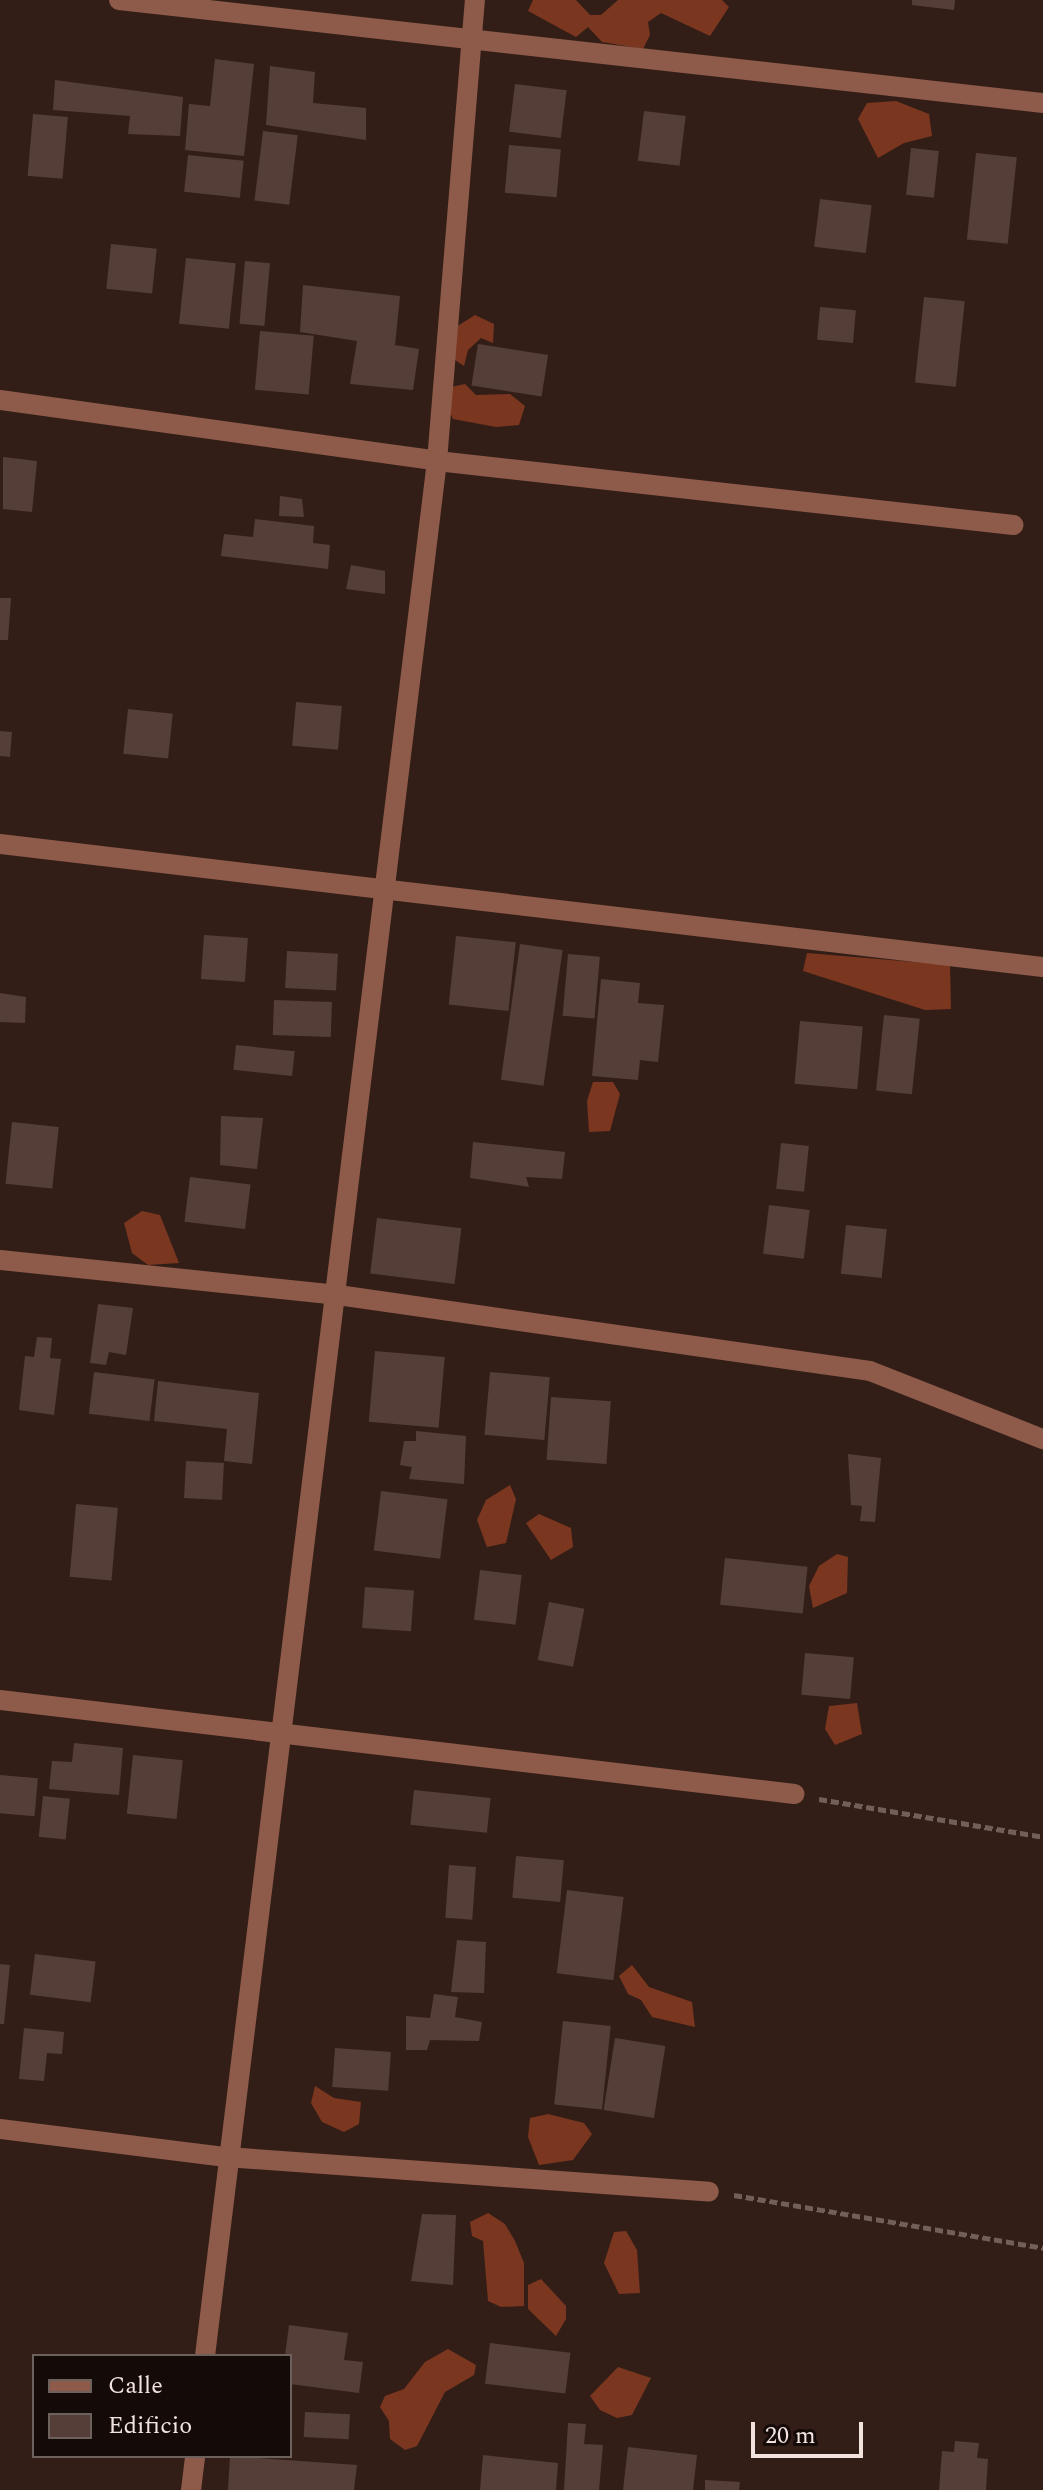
<!DOCTYPE html>
<style>
body{margin:0}
#map{position:relative;width:1043px;height:2490px;overflow:hidden;background:#331e17;font-family:Spectral,serif}
div>[style]{position:absolute}
.forest>*{inset:0;background:#7a361e}
.building>*{inset:0;background:#553e37;transform-origin:0 0}
.path>*{height:5px;margin-top:-2.5px;transform-origin:0;background:repeating-linear-gradient(90deg,#725f59 0 8px,transparent 0 12px)}
.minor>*{height:20px;margin:-10px;padding:0 10px;transform-origin:10px;border-radius:10px;background:#8e5b4a}
span{translate:-50% -50%;white-space:nowrap;text-align:center;line-height:1.15;-webkit-text-stroke:7px #140b08;paint-order:stroke}
.legend{position:absolute;left:32px;top:2354px;width:260px;height:104px;box-sizing:border-box;background:#140b08;border:2px solid #6d615e;margin:0;padding:10px 14px;list-style:none;font-size:24px;color:#f2e3de}
.legend li{display:flex;align-items:center;gap:16px;height:40px}
.legend b{width:40px;border:2px solid #6d615e}
.scale{position:absolute;left:751px;top:2422px;width:112px;height:36px;box-sizing:border-box;border:4px solid #f2e3de;border-top:0;padding-left:10px;font-size:24px;line-height:28px;white-space:nowrap;color:#f2e3de;-webkit-text-stroke:6px #140b08;paint-order:stroke}
</style>
<div id="map">
<div class="forest">
<i style="clip-path:polygon(533px 0,576px 0,590px 15px,601px 15px,618px 0,722px 0,729px 7px,710px 36px,661px 13px,648px 22px,650px 35px,643px 49px,602px 42px,588px 27px,576px 37px,528px 11px)"></i>
<i style="clip-path:polygon(896px 101px,929px 114px,932px 136px,904px 143px,878px 158px,858px 119px,867px 103px)"></i>
<i style="clip-path:polygon(475px 315px,494px 324px,493px 343px,481px 338px,468px 350px,464px 366px,452px 358px,448px 332px)"></i>
<i style="clip-path:polygon(465px 384px,476px 395px,510px 394px,525px 406px,519px 425px,496px 427px,453px 419px,447px 406px,451px 387px)"></i>
<i style="clip-path:polygon(807px 953px,950px 965px,951px 1009px,925px 1010px,803px 971px)"></i>
<i style="clip-path:polygon(593px 1082px,613px 1082px,620px 1094px,610px 1131px,589px 1132px,587px 1101px)"></i>
<i style="clip-path:polygon(142px 1211px,160px 1215px,179px 1263px,148px 1265px,132px 1253px,124px 1223px)"></i>
<i style="clip-path:polygon(510px 1485px,516px 1499px,506px 1543px,487px 1547px,477px 1520px,486px 1500px)"></i>
<i style="clip-path:polygon(539px 1514px,571px 1528px,573px 1547px,551px 1560px,526px 1523px)"></i>
<i style="clip-path:polygon(837px 1554px,848px 1557px,847px 1593px,813px 1608px,809px 1586px,819px 1566px)"></i>
<i style="clip-path:polygon(857px 1703px,862px 1734px,835px 1745px,825px 1729px,829px 1706px)"></i>
<i style="clip-path:polygon(632px 1965px,649px 1987px,692px 2002px,695px 2027px,652px 2017px,641px 2000px,628px 1994px,619px 1976px)"></i>
<i style="clip-path:polygon(315px 2086px,334px 2098px,361px 2102px,359px 2124px,344px 2132px,322px 2122px,311px 2103px)"></i>
<i style="clip-path:polygon(548px 2114px,584px 2123px,592px 2134px,573px 2160px,539px 2165px,528px 2137px,530px 2118px)"></i>
<i style="clip-path:polygon(488px 2213px,505px 2224px,515px 2241px,524px 2263px,524px 2306px,501px 2307px,488px 2301px,483px 2241px,472px 2236px,470px 2222px)"></i>
<i style="clip-path:polygon(626px 2231px,637px 2250px,640px 2293px,619px 2294px,604px 2263px,614px 2232px)"></i>
<i style="clip-path:polygon(541px 2279px,566px 2306px,566px 2319px,556px 2336px,528px 2309px,528px 2285px)"></i>
<i style="clip-path:polygon(448px 2349px,476px 2365px,474px 2375px,445px 2392px,417px 2446px,405px 2450px,390px 2439px,389px 2421px,380px 2407px,385px 2396px,404px 2389px,425px 2362px)"></i>
<i style="clip-path:polygon(618px 2367px,651px 2378px,632px 2415px,617px 2418px,600px 2410px,590px 2396px)"></i>
</div>
<div class="building">
<i style="clip-path:polygon(912px 0,955px 0,954px 10px,912px 5px)"></i>
<i style="clip-path:polygon(215px 59px,254px 64px,244px 156px,185px 150px,189px 104px,210px 106px)"></i>
<i style="clip-path:polygon(270px 66px,315px 72px,313px 103px,366px 108px,366px 140px,266px 125px)"></i>
<i style="clip-path:polygon(55px 80px,183px 97px,180px 136px,128px 134px,130px 116px,53px 110px)"></i>
<i style="left:515px;top:84px;width:52px;height:48px;rotate:7deg"></i>
<i style="left:644px;top:111px;width:42px;height:50px;rotate:7deg"></i>
<i style="left:33px;top:114px;width:35px;height:62px;rotate:5deg"></i>
<i style="left:263px;top:131px;width:35px;height:70px;rotate:7deg"></i>
<i style="left:509px;top:145px;width:52px;height:48px;rotate:5deg"></i>
<i style="left:911px;top:148px;width:28px;height:47px;rotate:6deg"></i>
<i style="left:976px;top:153px;width:41px;height:87px;rotate:6deg"></i>
<i style="left:188px;top:155px;width:56px;height:37px;rotate:6deg"></i>
<i style="left:820px;top:199px;width:52px;height:48px;rotate:7deg"></i>
<i style="left:111px;top:244px;width:46px;height:45px;rotate:6deg"></i>
<i style="left:186px;top:258px;width:50px;height:66px;rotate:6deg"></i>
<i style="left:245px;top:261px;width:25px;height:63px;rotate:5deg"></i>
<i style="clip-path:polygon(303px 285px,400px 296px,395px 345px,419px 349px,413px 390px,350px 384px,357px 341px,300px 332px)"></i>
<i style="left:924px;top:297px;width:41px;height:86px;rotate:6deg"></i>
<i style="left:820px;top:307px;width:36px;height:33px;rotate:5deg"></i>
<i style="left:260px;top:331px;width:54px;height:59px;rotate:5deg"></i>
<i style="left:478px;top:344px;width:71px;height:42px;rotate:9deg"></i>
<i style="clip-path:polygon(3px 457px,37px 461px,32px 512px,3px 509px)"></i>
<i style="clip-path:polygon(280px 496px,302px 499px,304px 517px,279px 516px)"></i>
<i style="clip-path:polygon(255px 519px,314px 526px,313px 543px,330px 545px,328px 569px,221px 556px,224px 534px,253px 537px)"></i>
<i style="clip-path:polygon(351px 565px,385px 571px,385px 594px,346px 589px)"></i>
<i style="clip-path:polygon(0 598px,11px 598px,8px 640px,0 640px)"></i>
<i style="left:296px;top:702px;width:46px;height:44px;rotate:5deg"></i>
<i style="left:128px;top:709px;width:45px;height:45px;rotate:6deg"></i>
<i style="clip-path:polygon(0 731px,12px 732px,10px 757px,0 756px)"></i>
<i style="left:204px;top:935px;width:44px;height:44px;rotate:4deg"></i>
<i style="left:456px;top:936px;width:60px;height:69px;rotate:6deg"></i>
<i style="left:520px;top:944px;width:43px;height:137px;rotate:8deg"></i>
<i style="left:287px;top:951px;width:51px;height:37px;rotate:3deg"></i>
<i style="left:568px;top:954px;width:32px;height:62px;rotate:5deg"></i>
<i style="clip-path:polygon(601px 979px,640px 983px,638px 1003px,664px 1005px,658px 1062px,640px 1060px,638px 1080px,592px 1076px)"></i>
<i style="clip-path:polygon(0 993px,26px 997px,25px 1023px,0 1022px)"></i>
<i style="left:274px;top:1000px;width:58px;height:35px;rotate:2deg"></i>
<i style="left:884px;top:1015px;width:36px;height:76px;rotate:6deg"></i>
<i style="left:800px;top:1021px;width:63px;height:63px;rotate:5deg"></i>
<i style="left:236px;top:1045px;width:59px;height:25px;rotate:6deg"></i>
<i style="clip-path:polygon(221px 1116px,263px 1118px,257px 1169px,220px 1165px)"></i>
<i style="left:12px;top:1122px;width:47px;height:62px;rotate:6deg"></i>
<i style="clip-path:polygon(473px 1142px,565px 1152px,562px 1179px,526px 1177px,529px 1187px,470px 1178px)"></i>
<i style="left:781px;top:1143px;width:28px;height:46px;rotate:6deg"></i>
<i style="left:190px;top:1177px;width:61px;height:45px;rotate:7deg"></i>
<i style="left:769px;top:1205px;width:41px;height:49px;rotate:7deg"></i>
<i style="left:377px;top:1218px;width:85px;height:56px;rotate:7deg"></i>
<i style="left:846px;top:1225px;width:41px;height:49px;rotate:6deg"></i>
<i style="clip-path:polygon(98px 1304px,133px 1308px,126px 1355px,109px 1352px,106px 1365px,90px 1363px)"></i>
<i style="clip-path:polygon(37px 1337px,52px 1338px,50px 1358px,61px 1359px,54px 1415px,19px 1410px,25px 1356px,34px 1357px)"></i>
<i style="left:375px;top:1351px;width:70px;height:71px;rotate:5deg"></i>
<i style="left:94px;top:1372px;width:61px;height:42px;rotate:7deg"></i>
<i style="left:490px;top:1372px;width:60px;height:63px;rotate:5deg"></i>
<i style="clip-path:polygon(158px 1381px,259px 1393px,252px 1464px,224px 1461px,227px 1429px,154px 1421px)"></i>
<i style="left:551px;top:1397px;width:60px;height:63px;rotate:4deg"></i>
<i style="clip-path:polygon(416px 1431px,466px 1436px,464px 1484px,409px 1479px,412px 1467px,400px 1465px,404px 1441px,416px 1441px)"></i>
<i style="clip-path:polygon(848px 1454px,881px 1458px,875px 1522px,860px 1521px,862px 1506px,851px 1505px)"></i>
<i style="left:186px;top:1461px;width:38px;height:37px;rotate:3deg"></i>
<i style="left:381px;top:1491px;width:67px;height:60px;rotate:7deg"></i>
<i style="left:76px;top:1504px;width:42px;height:73px;rotate:5deg"></i>
<i style="left:725px;top:1558px;width:83px;height:47px;rotate:6deg"></i>
<i style="left:480px;top:1570px;width:42px;height:50px;rotate:7deg"></i>
<i style="left:365px;top:1587px;width:49px;height:41px;rotate:4deg"></i>
<i style="left:549px;top:1602px;width:36px;height:59px;rotate:11deg"></i>
<i style="left:805px;top:1653px;width:49px;height:42px;rotate:5deg"></i>
<i style="clip-path:polygon(74px 1743px,123px 1748px,119px 1795px,49px 1789px,52px 1761px,72px 1762px)"></i>
<i style="left:133px;top:1755px;width:50px;height:59px;rotate:6deg"></i>
<i style="left:0;top:1775px;width:38px;height:38px;rotate:5deg"></i>
<i style="left:414px;top:1790px;width:77px;height:35px;rotate:6deg"></i>
<i style="left:43px;top:1796px;width:27px;height:41px;rotate:6deg"></i>
<i style="left:516px;top:1856px;width:48px;height:42px;rotate:5deg"></i>
<i style="left:449px;top:1865px;width:27px;height:53px;rotate:4deg"></i>
<i style="left:567px;top:1890px;width:57px;height:84px;rotate:7deg"></i>
<i style="clip-path:polygon(457px 1940px,486px 1942px,484px 1993px,451px 1992px)"></i>
<i style="left:35px;top:1954px;width:61px;height:41px;rotate:7deg"></i>
<i style="clip-path:polygon(0 1964px,10px 1965px,4px 2024px,0 2024px)"></i>
<i style="clip-path:polygon(434px 1994px,458px 1997px,455px 2017px,482px 2022px,479px 2041px,430px 2040px,427px 2050px,406px 2050px,406px 2016px,430px 2018px)"></i>
<i style="left:563px;top:2021px;width:48px;height:84px;rotate:6deg"></i>
<i style="clip-path:polygon(24px 2028px,64px 2032px,62px 2054px,47px 2053px,44px 2081px,19px 2079px)"></i>
<i style="left:615px;top:2038px;width:51px;height:73px;rotate:9deg"></i>
<i style="left:335px;top:2048px;width:56px;height:39px;rotate:4deg"></i>
<i style="clip-path:polygon(422px 2214px,456px 2215px,453px 2285px,411px 2281px)"></i>
<i style="clip-path:polygon(289px 2325px,348px 2333px,344px 2360px,363px 2362px,359px 2393px,290px 2384px,290px 2356px,285px 2356px)"></i>
<i style="left:490px;top:2343px;width:81px;height:41px;rotate:7deg"></i>
<i style="left:305px;top:2412px;width:45px;height:25px;rotate:3deg"></i>
<i style="clip-path:polygon(568px 2423px,586px 2424px,584px 2444px,603px 2445px,599px 2490px,564px 2490px)"></i>
<i style="clip-path:polygon(955px 2441px,979px 2443px,977px 2458px,988px 2459px,986px 2490px,939px 2490px,942px 2451px,954px 2452px)"></i>
<i style="clip-path:polygon(628px 2447px,697px 2455px,693px 2490px,623px 2490px)"></i>
<i style="clip-path:polygon(483px 2455px,558px 2463px,556px 2490px,480px 2490px)"></i>
<i style="clip-path:polygon(230px 2456px,357px 2465px,354px 2490px,228px 2490px)"></i>
<i style="clip-path:polygon(705px 2480px,740px 2482px,739px 2490px,705px 2490px)"></i>
</div>
<div class="path">
<i style="left:819px;top:1799px;width:227px;rotate:9.6deg"></i>
<i style="left:734px;top:2195px;width:314px;rotate:9.7deg"></i>
</div>
<div class="minor">
<i style="left:119px;top:0;width:930px;rotate:6.36deg"></i>
<i style="left:0;top:400px;width:441px;rotate:7.9deg"></i>
<i style="left:437px;top:461px;width:580px;rotate:6.34deg"></i>
<i style="left:0;top:844px;width:1050px;rotate:6.73deg"></i>
<i style="left:0;top:1260px;width:340px;rotate:5.9deg"></i>
<i style="left:338px;top:1295px;width:537px;rotate:8.13deg"></i>
<i style="left:870px;top:1371px;width:186px;rotate:21.5deg"></i>
<i style="left:0;top:1700px;width:800px;rotate:6.75deg"></i>
<i style="left:0;top:2129px;width:228px;rotate:7.1deg"></i>
<i style="left:226px;top:2157px;width:484px;rotate:4.1deg"></i>
<i style="left:205px;top:2356px;width:1909px;rotate:-83.02deg"></i>
<i style="left:437px;top:461px;width:463px;rotate:-85.3deg"></i>
<i style="left:191px;top:2490px;width:34px;rotate:-83deg"></i>
</div>
<ul class="legend">
<li><b style="height:10px;background:#8e5b4a"></b>Calle</li>
<li><b style="height:22px;background:#553e37"></b>Edificio</li>
</ul>
<div class="scale">20 m</div>
</div>
